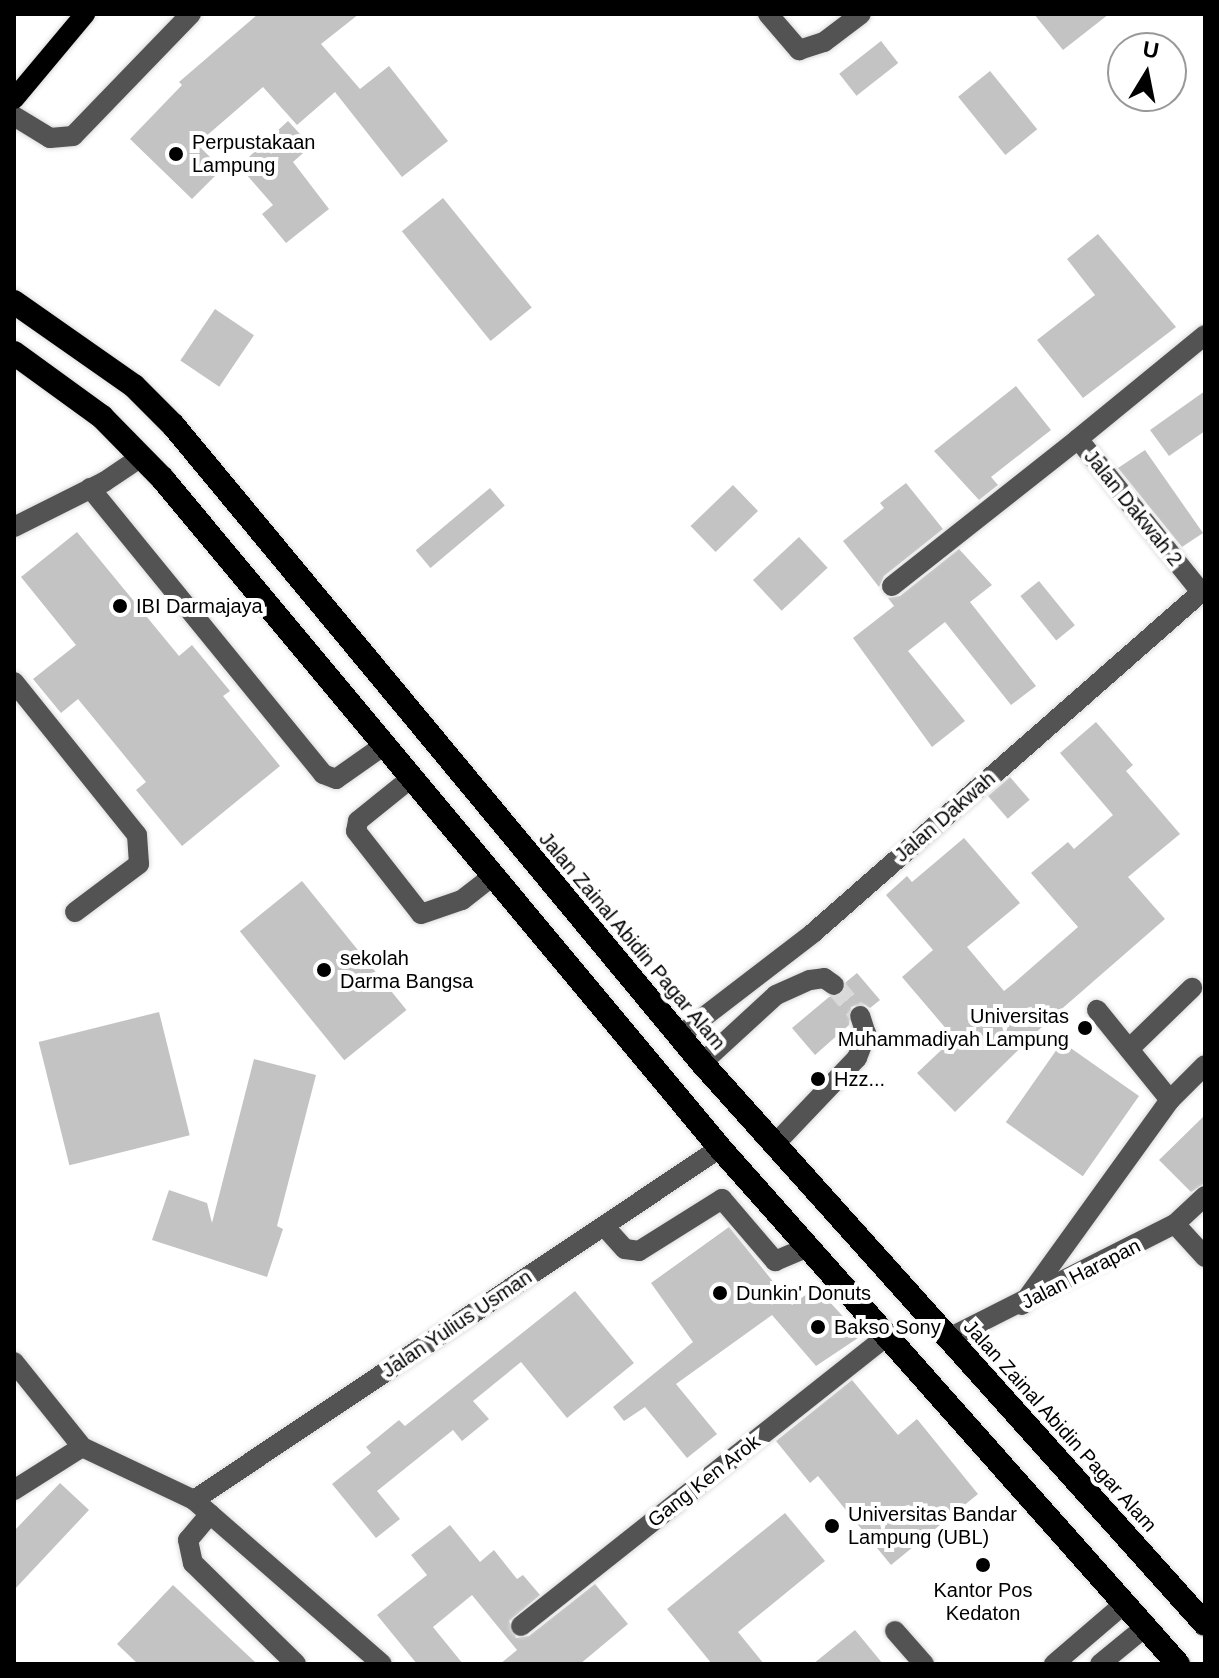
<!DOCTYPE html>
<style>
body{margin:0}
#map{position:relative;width:1219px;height:1678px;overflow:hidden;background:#fff;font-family:Arial,sans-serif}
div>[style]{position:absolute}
.building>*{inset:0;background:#c3c3c3;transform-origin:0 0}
.minor-tunnel>*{height:20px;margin-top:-10px;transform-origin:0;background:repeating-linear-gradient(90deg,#d9d9d9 0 20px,transparent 0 30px)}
.roads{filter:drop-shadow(0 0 2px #dbdbdb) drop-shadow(0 0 2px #dbdbdb)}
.minor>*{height:20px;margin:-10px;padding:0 10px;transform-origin:10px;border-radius:10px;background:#535353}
.major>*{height:20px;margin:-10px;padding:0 10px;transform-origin:10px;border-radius:10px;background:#000}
.highway>*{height:24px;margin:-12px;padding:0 12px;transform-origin:12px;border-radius:12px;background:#000}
.dots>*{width:22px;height:22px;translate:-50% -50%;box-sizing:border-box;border:4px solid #fff;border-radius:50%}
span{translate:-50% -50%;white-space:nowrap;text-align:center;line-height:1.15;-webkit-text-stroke:8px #fff;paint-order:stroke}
.poi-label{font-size:20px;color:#000}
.left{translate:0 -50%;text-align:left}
.right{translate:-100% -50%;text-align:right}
.street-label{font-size:20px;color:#000}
.frame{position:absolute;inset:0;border:16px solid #000;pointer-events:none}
.north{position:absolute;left:1107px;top:32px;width:80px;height:80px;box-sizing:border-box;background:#fff;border:2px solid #999;border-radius:50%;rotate:10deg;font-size:22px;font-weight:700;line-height:32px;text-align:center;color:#000}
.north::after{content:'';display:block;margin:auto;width:28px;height:36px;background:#000;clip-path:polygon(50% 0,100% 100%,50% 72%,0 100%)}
</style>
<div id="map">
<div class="building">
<i style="clip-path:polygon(258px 14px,359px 14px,321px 44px,360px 89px,389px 66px,448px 141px,402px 177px,335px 92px,297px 125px,263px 87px,197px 144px,222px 169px,192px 199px,130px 139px,182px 85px,179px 82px)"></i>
<i style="clip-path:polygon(1034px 14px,1109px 14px,1063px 50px)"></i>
<i style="left:881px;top:41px;width:28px;height:53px;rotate:52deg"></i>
<i style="left:990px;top:71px;width:75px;height:41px;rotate:51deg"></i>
<i style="clip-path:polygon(288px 121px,311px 146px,293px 162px,329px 209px,286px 243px,262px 214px,273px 205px,239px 166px)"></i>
<i style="left:443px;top:198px;width:141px;height:53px;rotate:51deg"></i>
<i style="clip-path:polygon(1098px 234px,1176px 327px,1083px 398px,1037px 340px,1095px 295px,1067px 259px)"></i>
<i style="left:215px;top:309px;width:47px;height:62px;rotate:34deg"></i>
<i style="clip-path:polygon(1016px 386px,1051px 430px,991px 477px,998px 485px,979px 500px,934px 451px)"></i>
<i style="clip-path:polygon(1205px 391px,1205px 431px,1169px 456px,1150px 430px)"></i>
<i style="clip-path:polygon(1145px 450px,1203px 533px,1182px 547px,1118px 468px)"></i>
<i style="clip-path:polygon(906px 483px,943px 529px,884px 576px,879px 587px,843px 541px,884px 508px,880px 503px)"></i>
<i style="left:733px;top:485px;width:36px;height:59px;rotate:46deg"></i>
<i style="left:490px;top:488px;width:23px;height:97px;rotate:50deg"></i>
<i style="clip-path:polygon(77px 532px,179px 656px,192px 645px,230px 691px,223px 696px,280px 766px,182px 846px,136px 790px,146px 782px,78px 699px,61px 713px,33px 679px,76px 645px,21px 577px)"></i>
<i style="left:799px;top:537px;width:42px;height:63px;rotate:47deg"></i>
<i style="clip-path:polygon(959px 549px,992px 585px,970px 602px,1036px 686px,1011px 705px,945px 622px,908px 651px,965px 721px,932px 747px,853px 638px,894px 606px,888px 598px,900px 596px)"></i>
<i style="left:1039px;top:581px;width:57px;height:24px;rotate:51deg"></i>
<i style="clip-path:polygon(1096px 722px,1133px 765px,1126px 771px,1180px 834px,1128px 877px,1165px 919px,1049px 1020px,955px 1112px,917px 1073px,954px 1038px,902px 977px,933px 950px,886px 895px,907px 876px,912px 882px,964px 838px,1020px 903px,967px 947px,1004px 991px,1014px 983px,1078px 927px,1031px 873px,1068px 842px,1074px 849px,1113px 815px,1060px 753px)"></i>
<i style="left:1010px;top:777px;width:30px;height:29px;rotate:49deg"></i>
<i style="left:302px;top:881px;width:166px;height:80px;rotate:51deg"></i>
<i style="clip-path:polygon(857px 973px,880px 1000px,870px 1008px,862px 1003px,851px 1007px,849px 1025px,815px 1055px,792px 1028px,829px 997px,844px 993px,846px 982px)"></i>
<i style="left:159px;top:1012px;width:127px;height:124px;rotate:76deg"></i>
<i style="left:1062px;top:1042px;width:94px;height:98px;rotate:35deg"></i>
<i style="clip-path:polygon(254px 1059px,316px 1075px,277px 1226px,283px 1229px,267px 1277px,152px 1240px,169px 1190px,207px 1203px,212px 1223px)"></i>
<i style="clip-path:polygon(1205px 1115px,1205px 1183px,1191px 1192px,1159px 1160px)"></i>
<i style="clip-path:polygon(729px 1227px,792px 1305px,816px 1287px,861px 1336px,816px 1366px,772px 1315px,676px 1384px,717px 1434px,687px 1458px,645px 1407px,624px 1421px,613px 1407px,693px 1342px,651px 1283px)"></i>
<i style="clip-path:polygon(575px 1291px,634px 1363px,567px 1418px,521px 1362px,473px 1401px,489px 1419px,462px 1441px,453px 1430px,377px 1491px,400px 1519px,376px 1538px,332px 1484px,371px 1453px,366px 1447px,399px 1420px,405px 1426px)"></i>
<i style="clip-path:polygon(852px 1380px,898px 1435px,917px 1419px,978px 1494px,891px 1565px,818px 1476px,810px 1483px,776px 1441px)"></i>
<i style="clip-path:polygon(60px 1483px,89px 1510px,14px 1590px,14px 1531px)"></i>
<i style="clip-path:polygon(785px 1513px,825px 1561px,738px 1632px,764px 1664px,712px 1664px,667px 1609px)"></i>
<i style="clip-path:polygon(450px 1525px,480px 1562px,494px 1550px,517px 1579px,523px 1575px,540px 1595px,509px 1621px,516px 1638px,529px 1636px,595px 1584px,628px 1624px,580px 1664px,500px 1664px,517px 1650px,472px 1595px,433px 1627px,463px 1664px,417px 1664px,377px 1615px,427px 1575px,411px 1555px)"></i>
<i style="clip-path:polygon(173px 1585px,257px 1664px,138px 1664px,117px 1644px)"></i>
<i style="clip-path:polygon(855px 1630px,883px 1664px,813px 1664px)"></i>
</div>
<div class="minor-tunnel">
<i style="left:834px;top:985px;width:40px;rotate:50deg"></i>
</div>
<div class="roads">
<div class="minor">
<i style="left:768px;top:14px;width:48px;rotate:49.3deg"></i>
<i style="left:799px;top:50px;width:26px;rotate:-18deg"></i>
<i style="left:824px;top:42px;width:46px;rotate:-37.1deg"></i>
<i style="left:14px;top:116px;width:42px;rotate:31.4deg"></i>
<i style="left:50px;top:138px;width:23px;rotate:-5deg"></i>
<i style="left:73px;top:136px;width:170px;rotate:-46deg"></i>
<i style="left:90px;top:488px;width:369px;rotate:50.8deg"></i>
<i style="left:323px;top:774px;width:14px;rotate:21deg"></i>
<i style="left:336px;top:779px;width:57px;rotate:-35.1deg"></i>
<i style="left:14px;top:527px;width:101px;rotate:-26.6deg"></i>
<i style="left:104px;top:482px;width:45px;rotate:-34deg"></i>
<i style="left:892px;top:586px;width:237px;rotate:-38.3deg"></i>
<i style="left:1201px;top:592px;width:196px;rotate:-128.8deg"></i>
<i style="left:1078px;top:439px;width:164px;rotate:-39.3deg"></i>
<i style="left:14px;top:682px;width:196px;rotate:51.2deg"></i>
<i style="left:137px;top:835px;width:29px;rotate:86deg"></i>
<i style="left:139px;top:864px;width:80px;rotate:143.1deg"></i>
<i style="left:410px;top:779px;width:67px;rotate:141.1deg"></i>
<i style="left:358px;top:821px;width:10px;rotate:101deg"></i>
<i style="left:356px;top:831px;width:105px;rotate:51.9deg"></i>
<i style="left:421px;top:914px;width:43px;rotate:-18.9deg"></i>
<i style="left:462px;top:900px;width:36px;rotate:-38deg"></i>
<i style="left:679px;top:1036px;width:169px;rotate:-37.5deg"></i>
<i style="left:813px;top:933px;width:522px;rotate:-41.27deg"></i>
<i style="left:1129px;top:1049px;width:88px;rotate:-44.1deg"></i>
<i style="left:702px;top:1063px;width:100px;rotate:-42.6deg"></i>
<i style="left:776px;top:995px;width:37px;rotate:-24deg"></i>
<i style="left:810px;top:980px;width:14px;rotate:-8deg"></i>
<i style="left:824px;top:978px;width:12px;rotate:35deg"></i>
<i style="left:1170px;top:1100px;width:49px;rotate:-45deg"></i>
<i style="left:775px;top:1144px;width:119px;rotate:-46.4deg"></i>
<i style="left:857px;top:1058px;width:26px;rotate:-69deg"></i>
<i style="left:866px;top:1034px;width:19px;rotate:-108deg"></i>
<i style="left:1175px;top:1224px;width:45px;rotate:47.7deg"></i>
<i style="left:604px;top:1226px;width:31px;rotate:48deg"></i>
<i style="left:625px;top:1249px;width:14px;rotate:8deg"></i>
<i style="left:639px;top:1251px;width:98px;rotate:-32.1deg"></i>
<i style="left:722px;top:1199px;width:82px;rotate:49.5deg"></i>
<i style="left:775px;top:1261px;width:36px;rotate:-23deg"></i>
<i style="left:1022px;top:1305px;width:253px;rotate:-54.2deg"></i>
<i style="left:1170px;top:1100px;width:116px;rotate:-129deg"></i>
<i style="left:949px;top:1338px;width:253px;rotate:-26.8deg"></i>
<i style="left:1175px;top:1224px;width:41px;rotate:-43deg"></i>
<i style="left:14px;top:1362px;width:109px;rotate:51.3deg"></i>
<i style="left:82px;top:1447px;width:124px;rotate:25.3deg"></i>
<i style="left:194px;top:1500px;width:249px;rotate:41.1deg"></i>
<i style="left:14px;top:1490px;width:80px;rotate:-32.3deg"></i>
<i style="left:194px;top:1500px;width:633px;rotate:-33.79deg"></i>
<i style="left:210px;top:1514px;width:34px;rotate:130deg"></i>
<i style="left:188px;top:1540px;width:24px;rotate:78deg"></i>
<i style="left:193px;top:1563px;width:144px;rotate:44.4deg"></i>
<i style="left:521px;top:1626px;width:467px;rotate:-38.4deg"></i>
<i style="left:895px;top:1631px;width:44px;rotate:48.7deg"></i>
<i style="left:1054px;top:1664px;width:92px;rotate:-40.6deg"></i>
<i style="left:1100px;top:1664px;width:58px;rotate:-39.4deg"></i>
</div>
<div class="major">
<i style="left:14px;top:99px;width:111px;rotate:-50.1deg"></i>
</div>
<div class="highway">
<i style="left:14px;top:302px;width:146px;rotate:35deg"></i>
<i style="left:134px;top:386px;width:55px;rotate:45deg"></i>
<i style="left:173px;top:425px;width:829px;rotate:50.34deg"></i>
<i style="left:702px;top:1063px;width:753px;rotate:48.12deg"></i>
<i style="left:14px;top:353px;width:109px;rotate:36deg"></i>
<i style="left:102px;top:417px;width:86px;rotate:45.5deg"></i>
<i style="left:162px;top:478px;width:872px;rotate:50.21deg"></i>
<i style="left:720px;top:1148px;width:690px;rotate:48.41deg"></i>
</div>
</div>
<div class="dots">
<i style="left:176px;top:154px;background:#000"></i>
<i style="left:120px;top:606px;background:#000"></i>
<i style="left:324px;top:970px;background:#000"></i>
<i style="left:1085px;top:1028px;background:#000"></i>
<i style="left:818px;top:1079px;background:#000"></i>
<i style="left:720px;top:1293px;background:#000"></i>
<i style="left:818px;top:1327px;background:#000"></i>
<i style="left:832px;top:1526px;background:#000"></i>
<i style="left:983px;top:1565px;background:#000"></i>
</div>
<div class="poi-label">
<span class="left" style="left:192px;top:154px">Perpustakaan<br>Lampung</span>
<span class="left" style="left:136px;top:606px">IBI Darmajaya</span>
<span class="left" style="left:340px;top:970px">sekolah<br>Darma Bangsa</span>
<span class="right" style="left:1069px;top:1028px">Universitas<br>Muhammadiyah Lampung</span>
<span class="left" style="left:834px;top:1079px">Hzz...</span>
<span class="left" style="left:736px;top:1293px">Dunkin' Donuts</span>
<span class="left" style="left:834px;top:1327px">Bakso Sony</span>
<span class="left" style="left:848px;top:1526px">Universitas Bandar<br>Lampung (UBL)</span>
<span style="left:983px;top:1602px">Kantor Pos<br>Kedaton</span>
</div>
<div class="street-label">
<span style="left:1133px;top:508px;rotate:51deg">Jalan Dakwah 2</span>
<span style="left:945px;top:817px;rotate:-41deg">Jalan Dakwah</span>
<span style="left:632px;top:941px;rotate:50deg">Jalan Zainal Abidin Pagar Alam</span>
<span style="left:1081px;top:1274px;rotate:-27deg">Jalan Harapan</span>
<span style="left:457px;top:1324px;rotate:-34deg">Jalan Yulius Usman</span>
<span style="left:1060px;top:1426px;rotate:48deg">Jalan Zainal Abidin Pagar Alam</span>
<span style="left:704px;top:1481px;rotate:-38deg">Gang Ken Arok</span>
</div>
<div class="frame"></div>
<div class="north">U</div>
</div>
